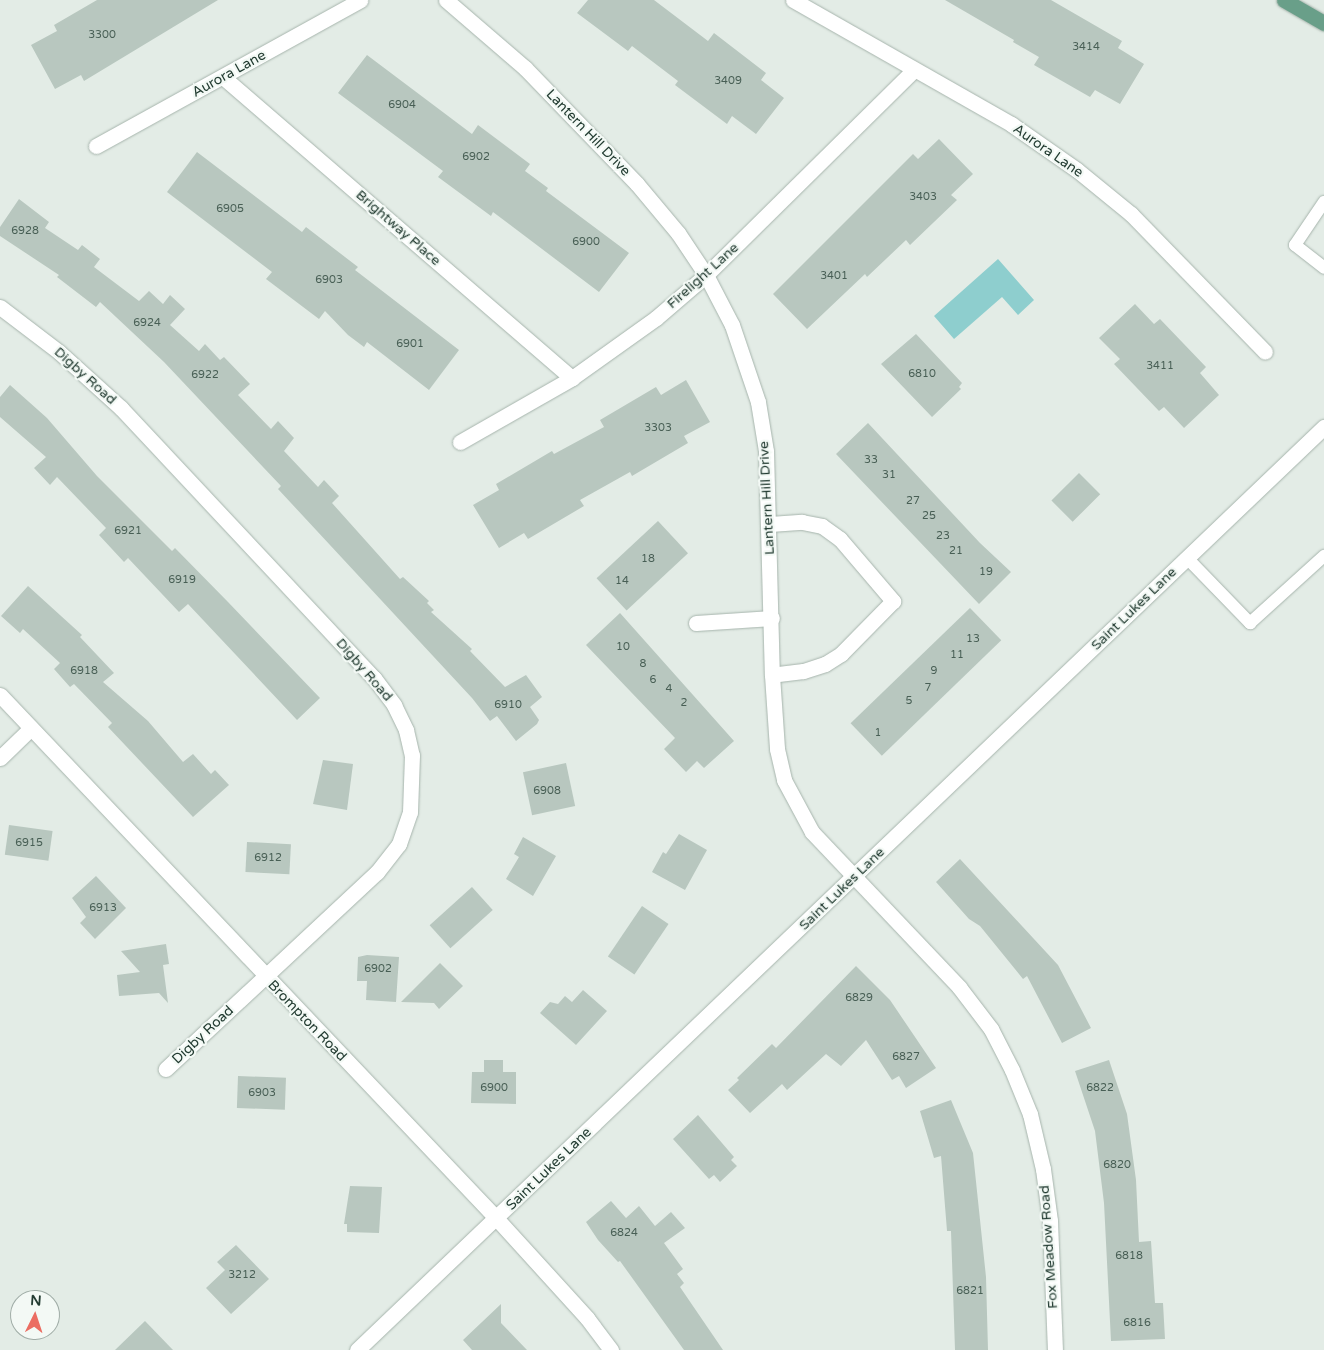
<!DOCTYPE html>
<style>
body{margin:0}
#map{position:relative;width:1324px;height:1350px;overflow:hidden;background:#e3ece6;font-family:"Varela Round",sans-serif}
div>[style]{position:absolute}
.water>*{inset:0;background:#8ecece}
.building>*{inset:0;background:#b8c7bf;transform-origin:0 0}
.roads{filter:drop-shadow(0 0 1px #a6b4ac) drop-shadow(0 0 1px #a6b4ac)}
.service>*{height:12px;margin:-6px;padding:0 6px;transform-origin:6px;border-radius:6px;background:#fff}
.minor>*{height:15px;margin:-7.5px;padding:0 7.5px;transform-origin:7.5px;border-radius:7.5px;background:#fff}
.tertiary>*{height:15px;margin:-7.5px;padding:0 7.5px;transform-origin:7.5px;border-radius:7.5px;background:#fff}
.primary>*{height:15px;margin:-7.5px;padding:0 7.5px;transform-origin:7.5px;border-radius:7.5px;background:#699f89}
span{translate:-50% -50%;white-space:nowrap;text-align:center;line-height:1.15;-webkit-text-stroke:4.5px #f3f9f5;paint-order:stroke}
.number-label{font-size:11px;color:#485f55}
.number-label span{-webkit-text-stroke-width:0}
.street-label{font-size:14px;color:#233c32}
.north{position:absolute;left:10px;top:1290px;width:50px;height:50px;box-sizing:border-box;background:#f3f9f5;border:1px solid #a0ada7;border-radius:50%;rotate:4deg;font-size:14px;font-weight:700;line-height:20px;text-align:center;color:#233c32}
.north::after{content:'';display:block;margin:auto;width:18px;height:22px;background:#eb6d62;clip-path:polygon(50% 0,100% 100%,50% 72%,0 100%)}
</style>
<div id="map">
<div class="water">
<i style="clip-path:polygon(998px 259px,1034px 300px,1018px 315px,1002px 297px,954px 339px,934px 316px)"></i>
</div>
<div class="building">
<i style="clip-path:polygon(97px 0,218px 0,84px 81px,81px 75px,55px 89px,31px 45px,57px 31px,54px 25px)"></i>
<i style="clip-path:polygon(588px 0,654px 0,708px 41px,714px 33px,766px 73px,761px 80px,784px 98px,756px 134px,732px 116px,727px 124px,675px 85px,678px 81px,632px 46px,628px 51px,577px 13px)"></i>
<i style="clip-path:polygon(945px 0,1051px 0,1122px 41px,1118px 48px,1144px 64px,1120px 104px,1095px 90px,1090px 97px,1034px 65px,1039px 57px,1013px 42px,1014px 40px)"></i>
<i style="clip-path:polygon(367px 55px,472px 134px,478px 125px,530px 164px,525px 171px,548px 188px,546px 191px,629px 253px,599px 292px,493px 212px,491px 216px,438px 177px,443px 171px,338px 93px)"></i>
<i style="clip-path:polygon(939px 139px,973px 174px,951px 195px,957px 200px,910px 245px,906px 240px,867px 277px,865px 274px,807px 329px,773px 294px,913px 154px,918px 159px)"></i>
<i style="clip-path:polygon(197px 152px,302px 232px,306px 227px,358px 267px,355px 270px,459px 350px,429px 390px,367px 342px,364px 347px,348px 335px,325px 311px,319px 319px,266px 279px,272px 272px,167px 192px)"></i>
<i style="clip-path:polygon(19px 199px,49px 222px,45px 228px,78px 250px,82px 245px,100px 259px,94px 267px,139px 301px,149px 291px,163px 304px,170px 295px,185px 309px,170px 325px,199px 351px,205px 344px,220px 360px,224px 357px,250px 384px,238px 395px,271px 429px,278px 421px,294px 438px,284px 451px,318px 487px,324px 480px,339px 496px,332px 503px,400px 579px,403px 577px,429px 601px,427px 603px,434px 610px,431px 612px,472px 649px,470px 651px,505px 687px,526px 675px,542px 697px,530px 707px,539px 720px,537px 724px,516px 741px,497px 716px,490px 721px,472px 698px,278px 489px,281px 486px,164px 362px,100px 302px,96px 307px,57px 277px,59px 275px,0 236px,0 227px)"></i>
<i style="clip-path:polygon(1135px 304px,1154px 324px,1160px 319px,1206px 367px,1200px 373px,1219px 395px,1184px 428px,1164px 407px,1159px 411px,1114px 364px,1120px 359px,1099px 338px)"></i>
<i style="clip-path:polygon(916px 334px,962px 383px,959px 387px,961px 389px,932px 417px,881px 364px)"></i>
<i style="clip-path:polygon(686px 380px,710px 422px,684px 436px,688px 443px,632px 476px,630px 472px,580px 500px,584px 506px,528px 539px,524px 533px,499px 548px,473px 505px,499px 490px,496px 484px,552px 451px,554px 454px,604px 427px,600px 420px,656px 387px,661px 395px)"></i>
<i style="clip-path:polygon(10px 385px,47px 418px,97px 476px,172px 551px,175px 548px,228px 602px,320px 698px,297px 720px,188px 604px,179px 612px,128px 558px,124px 562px,99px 535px,106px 528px,57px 477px,50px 485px,34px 468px,46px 457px,0 417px,0 397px)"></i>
<i style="clip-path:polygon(868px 423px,980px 543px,1011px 572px,979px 604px,836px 454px)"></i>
<i style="left:1079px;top:473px;width:30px;height:39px;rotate:45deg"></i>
<i style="left:658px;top:521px;width:44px;height:84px;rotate:47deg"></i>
<i style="clip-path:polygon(28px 586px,82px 635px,80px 637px,114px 673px,103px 682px,148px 721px,183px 762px,193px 754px,211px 774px,215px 770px,229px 785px,193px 817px,108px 727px,112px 723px,74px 684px,70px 687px,54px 669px,60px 663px,23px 629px,20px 633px,1px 616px)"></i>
<i style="left:970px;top:608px;width:45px;height:166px;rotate:46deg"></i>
<i style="clip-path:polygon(620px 613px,734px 741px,704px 768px,697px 761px,686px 772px,664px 749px,675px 738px,586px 645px)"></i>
<i style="clip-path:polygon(323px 760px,353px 764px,347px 810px,313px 804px)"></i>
<i style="left:566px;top:763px;width:44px;height:44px;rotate:78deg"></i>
<i style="left:9px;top:825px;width:44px;height:30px;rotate:8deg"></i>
<i style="clip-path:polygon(679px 834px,707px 850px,685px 890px,652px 872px,663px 852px,666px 854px)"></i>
<i style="clip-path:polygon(523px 837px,556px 856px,533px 896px,506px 879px,519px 857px,514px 854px)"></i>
<i style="left:247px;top:842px;width:44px;height:30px;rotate:3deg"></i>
<i style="clip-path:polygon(960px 859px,1058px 965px,1091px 1028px,1062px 1043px,1027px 976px,1023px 979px,980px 926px,969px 919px,936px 882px)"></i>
<i style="clip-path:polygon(96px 876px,126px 908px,95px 939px,80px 923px,86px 917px,72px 898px)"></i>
<i style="left:472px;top:887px;width:31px;height:57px;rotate:48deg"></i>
<i style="left:642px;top:906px;width:32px;height:61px;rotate:34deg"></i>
<i style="clip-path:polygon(166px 944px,169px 964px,163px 965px,168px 1003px,159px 993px,119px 996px,117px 975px,140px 972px,121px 951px)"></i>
<i style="clip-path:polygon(367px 955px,399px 957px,396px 1002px,366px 1000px,367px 981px,357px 981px,358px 957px)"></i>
<i style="clip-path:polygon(440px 963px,463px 986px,439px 1009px,434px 1003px,401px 1002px)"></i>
<i style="clip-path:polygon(856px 966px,890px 1000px,936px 1068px,906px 1088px,899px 1076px,892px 1080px,866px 1040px,841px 1066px,826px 1054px,787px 1090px,782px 1084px,750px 1113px,728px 1090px,739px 1080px,737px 1078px,772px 1044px,776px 1048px)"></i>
<i style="clip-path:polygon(583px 990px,607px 1011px,576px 1045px,540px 1013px,550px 1002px,558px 1004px,565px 996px,572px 1002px)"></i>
<i style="clip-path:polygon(484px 1060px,503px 1060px,503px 1072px,516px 1072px,516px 1104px,471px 1103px,472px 1072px,484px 1072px)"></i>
<i style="clip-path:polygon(1109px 1060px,1127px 1114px,1136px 1180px,1139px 1242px,1151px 1241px,1155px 1303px,1163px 1303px,1165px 1339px,1111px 1341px,1104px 1203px,1095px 1131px,1075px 1071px)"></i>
<i style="left:238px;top:1076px;width:48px;height:32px;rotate:2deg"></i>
<i style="clip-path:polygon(951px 1100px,973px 1153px,986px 1277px,988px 1350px,955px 1350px,951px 1231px,947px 1231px,941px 1156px,934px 1158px,920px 1111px)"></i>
<i style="clip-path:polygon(698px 1115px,734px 1157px,731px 1160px,737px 1166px,720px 1182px,714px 1175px,709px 1179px,673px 1139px)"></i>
<i style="clip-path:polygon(350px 1186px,382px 1187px,379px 1233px,347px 1232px,347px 1224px,344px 1224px)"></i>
<i style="clip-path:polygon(611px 1201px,626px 1218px,639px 1206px,655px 1226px,671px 1212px,685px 1228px,664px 1243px,683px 1269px,677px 1274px,684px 1283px,680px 1287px,723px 1350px,684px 1350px,620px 1261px,618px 1262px,598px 1240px,586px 1222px)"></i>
<i style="clip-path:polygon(236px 1245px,269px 1279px,231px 1314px,206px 1288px,225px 1270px,217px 1262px)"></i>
<i style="clip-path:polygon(501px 1304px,501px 1323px,527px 1350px,472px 1350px,463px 1340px)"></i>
<i style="clip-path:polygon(145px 1321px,173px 1350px,115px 1350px)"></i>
</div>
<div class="roads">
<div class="service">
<i style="left:1324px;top:202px;width:52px;rotate:124deg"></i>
<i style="left:1295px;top:245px;width:37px;rotate:38deg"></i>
<i style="left:1187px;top:558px;width:91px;rotate:45.9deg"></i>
<i style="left:1250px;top:623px;width:100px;rotate:-42.2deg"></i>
</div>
<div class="minor">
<i style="left:446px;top:0;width:104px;rotate:40.7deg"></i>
<i style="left:525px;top:68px;width:161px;rotate:46deg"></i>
<i style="left:637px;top:184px;width:64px;rotate:50.1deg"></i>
<i style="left:678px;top:233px;width:50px;rotate:56.3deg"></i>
<i style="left:706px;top:275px;width:56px;rotate:62.5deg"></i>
<i style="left:732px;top:325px;width:81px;rotate:71.3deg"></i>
<i style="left:758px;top:402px;width:50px;rotate:80.7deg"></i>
<i style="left:766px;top:451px;width:224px;rotate:88.5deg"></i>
<i style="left:772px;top:675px;width:74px;rotate:86.1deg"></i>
<i style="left:777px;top:749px;width:32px;rotate:77deg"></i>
<i style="left:784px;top:780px;width:59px;rotate:61.7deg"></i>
<i style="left:812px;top:832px;width:214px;rotate:46.5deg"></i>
<i style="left:959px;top:987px;width:53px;rotate:52.7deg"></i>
<i style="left:991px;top:1029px;width:46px;rotate:62.9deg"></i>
<i style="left:1012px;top:1070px;width:48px;rotate:67.8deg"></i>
<i style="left:1030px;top:1114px;width:57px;rotate:76.7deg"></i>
<i style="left:1043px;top:1169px;width:52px;rotate:82.3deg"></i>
<i style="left:1050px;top:1221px;width:129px;rotate:87.8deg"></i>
<i style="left:793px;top:0;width:251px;rotate:29.6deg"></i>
<i style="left:1011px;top:124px;width:80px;rotate:34.9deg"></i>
<i style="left:1077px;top:170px;width:70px;rotate:39.2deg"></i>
<i style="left:1131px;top:214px;width:192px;rotate:45.8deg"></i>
<i style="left:223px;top:77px;width:461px;rotate:40.8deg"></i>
<i style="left:96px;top:146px;width:302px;rotate:-28.9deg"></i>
<i style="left:0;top:307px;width:74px;rotate:37.3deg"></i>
<i style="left:59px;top:352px;width:84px;rotate:42.1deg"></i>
<i style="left:121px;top:408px;width:370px;rotate:46.9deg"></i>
<i style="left:374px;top:678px;width:34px;rotate:53deg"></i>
<i style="left:394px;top:705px;width:28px;rotate:64deg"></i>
<i style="left:406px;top:730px;width:26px;rotate:77deg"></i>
<i style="left:412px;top:755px;width:57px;rotate:92deg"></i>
<i style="left:410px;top:812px;width:34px;rotate:109deg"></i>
<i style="left:399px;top:844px;width:36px;rotate:128deg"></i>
<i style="left:377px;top:872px;width:289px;rotate:137deg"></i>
<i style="left:460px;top:442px;width:129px;rotate:-29.7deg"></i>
<i style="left:572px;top:378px;width:103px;rotate:-35.5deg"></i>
<i style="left:656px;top:318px;width:66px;rotate:-40.7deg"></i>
<i style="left:706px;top:275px;width:292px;rotate:-44.6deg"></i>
<i style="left:770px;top:524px;width:32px;rotate:-4deg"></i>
<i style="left:802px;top:522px;width:20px;rotate:11deg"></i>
<i style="left:822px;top:526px;width:22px;rotate:36deg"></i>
<i style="left:840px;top:539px;width:82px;rotate:49.5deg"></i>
<i style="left:893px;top:601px;width:74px;rotate:134.5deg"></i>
<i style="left:841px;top:654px;width:19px;rotate:148deg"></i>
<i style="left:825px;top:664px;width:23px;rotate:162deg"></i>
<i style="left:803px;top:671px;width:31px;rotate:173deg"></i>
<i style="left:696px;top:623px;width:76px;rotate:-3.8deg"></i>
<i style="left:0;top:695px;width:722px;rotate:46.51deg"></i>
<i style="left:497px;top:1219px;width:134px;rotate:47.7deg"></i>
<i style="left:587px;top:1318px;width:40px;rotate:53deg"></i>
<i style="left:0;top:758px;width:43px;rotate:-44.1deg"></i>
</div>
<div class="tertiary">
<i style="left:357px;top:1350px;width:1337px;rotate:-43.67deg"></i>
</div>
<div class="primary">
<i style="left:1284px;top:0;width:46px;rotate:29.9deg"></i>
</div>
</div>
<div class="number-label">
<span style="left:102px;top:35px">3300</span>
<span style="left:1086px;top:47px">3414</span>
<span style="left:728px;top:81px">3409</span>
<span style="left:402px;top:105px">6904</span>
<span style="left:476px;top:157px">6902</span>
<span style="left:923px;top:197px">3403</span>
<span style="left:230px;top:209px">6905</span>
<span style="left:25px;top:231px">6928</span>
<span style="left:586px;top:242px">6900</span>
<span style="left:834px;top:276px">3401</span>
<span style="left:329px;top:280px">6903</span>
<span style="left:147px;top:323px">6924</span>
<span style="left:410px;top:344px">6901</span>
<span style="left:1160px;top:366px">3411</span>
<span style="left:922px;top:374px">6810</span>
<span style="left:205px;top:375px">6922</span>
<span style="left:658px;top:428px">3303</span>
<span style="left:871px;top:460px">33</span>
<span style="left:889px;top:475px">31</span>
<span style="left:913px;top:501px">27</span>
<span style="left:929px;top:516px">25</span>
<span style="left:128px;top:531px">6921</span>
<span style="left:943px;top:536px">23</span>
<span style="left:956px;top:551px">21</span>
<span style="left:648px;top:559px">18</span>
<span style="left:986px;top:572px">19</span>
<span style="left:182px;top:580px">6919</span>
<span style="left:622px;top:581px">14</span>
<span style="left:973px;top:639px">13</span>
<span style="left:623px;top:647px">10</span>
<span style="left:957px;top:655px">11</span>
<span style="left:643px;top:664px">8</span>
<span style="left:84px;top:671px">6918</span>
<span style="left:934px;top:671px">9</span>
<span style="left:653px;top:680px">6</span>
<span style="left:928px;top:688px">7</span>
<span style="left:669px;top:689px">4</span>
<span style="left:909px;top:701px">5</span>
<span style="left:684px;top:703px">2</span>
<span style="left:508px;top:705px">6910</span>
<span style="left:878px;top:733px">1</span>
<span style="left:547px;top:791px">6908</span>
<span style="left:29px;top:843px">6915</span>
<span style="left:268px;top:858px">6912</span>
<span style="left:103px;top:908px">6913</span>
<span style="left:378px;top:969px">6902</span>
<span style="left:859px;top:998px">6829</span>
<span style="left:906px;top:1057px">6827</span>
<span style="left:494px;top:1088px">6900</span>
<span style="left:1100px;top:1088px">6822</span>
<span style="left:262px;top:1093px">6903</span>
<span style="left:1117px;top:1165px">6820</span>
<span style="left:624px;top:1233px">6824</span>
<span style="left:1129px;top:1256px">6818</span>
<span style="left:242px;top:1275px">3212</span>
<span style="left:970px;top:1291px">6821</span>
<span style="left:1137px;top:1323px">6816</span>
</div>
<div class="street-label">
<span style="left:229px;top:74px;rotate:-29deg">Aurora Lane</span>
<span style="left:588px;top:133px;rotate:46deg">Lantern Hill Drive</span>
<span style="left:1048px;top:151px;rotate:35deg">Aurora Lane</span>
<span style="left:398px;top:228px;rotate:41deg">Brightway Place</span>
<span style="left:703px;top:276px;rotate:-42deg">Firelight Lane</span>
<span style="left:85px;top:376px;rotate:42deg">Digby Road</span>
<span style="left:767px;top:498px;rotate:-93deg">Lantern Hill Drive</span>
<span style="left:1134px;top:609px;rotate:-44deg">Saint Lukes Lane</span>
<span style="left:364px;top:670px;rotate:49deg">Digby Road</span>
<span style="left:842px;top:889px;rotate:-44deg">Saint Lukes Lane</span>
<span style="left:307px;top:1021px;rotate:46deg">Brompton Road</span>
<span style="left:203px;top:1035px;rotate:-43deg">Digby Road</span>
<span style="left:549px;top:1169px;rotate:-44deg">Saint Lukes Lane</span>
<span style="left:1049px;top:1247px;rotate:-94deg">Fox Meadow Road</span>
</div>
<div class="north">N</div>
</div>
